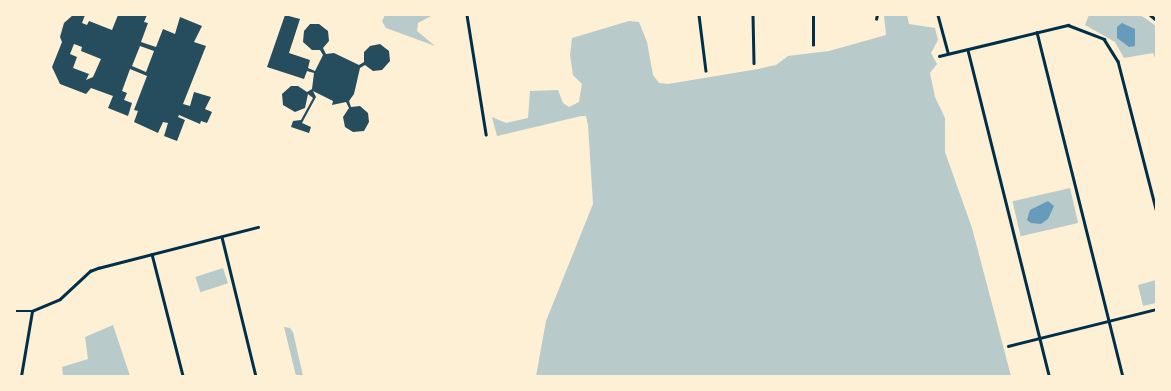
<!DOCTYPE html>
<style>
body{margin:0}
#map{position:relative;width:1171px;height:391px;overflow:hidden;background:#fdf0d5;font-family:Mulish,sans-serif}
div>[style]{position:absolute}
.green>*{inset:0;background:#b9caca;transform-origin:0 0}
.water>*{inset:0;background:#669bbc}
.building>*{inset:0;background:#264d5e}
.minor>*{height:2.5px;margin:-1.25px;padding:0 1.25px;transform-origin:1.25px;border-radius:1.25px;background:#003049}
.tertiary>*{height:3px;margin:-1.5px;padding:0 1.5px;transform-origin:1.5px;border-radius:1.5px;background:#003049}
.secondary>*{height:3px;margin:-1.5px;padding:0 1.5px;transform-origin:1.5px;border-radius:1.5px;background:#003049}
span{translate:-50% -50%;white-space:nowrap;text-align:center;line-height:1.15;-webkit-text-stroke:5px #fdf0d5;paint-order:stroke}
.frame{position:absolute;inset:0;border:16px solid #fdf0d5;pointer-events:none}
</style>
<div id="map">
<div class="green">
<i style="clip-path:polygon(385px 15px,433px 15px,418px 23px,417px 31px,435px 46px,386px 28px,382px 21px)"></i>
<i style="clip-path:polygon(884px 15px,907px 15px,909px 24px,935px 28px,938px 40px,931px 53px,937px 64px,930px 73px,935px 97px,945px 118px,945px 152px,972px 228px,1011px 376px,536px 376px,546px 321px,593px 204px,588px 125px,586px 116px,581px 116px,497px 136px,492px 117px,506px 123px,528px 118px,530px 91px,558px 90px,563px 103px,569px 107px,579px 102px,582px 84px,573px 75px,570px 55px,572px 38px,629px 21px,639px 22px,647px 42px,653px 75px,659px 83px,668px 84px,758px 69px,776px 65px,788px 56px,829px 51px,886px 35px)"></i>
<i style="clip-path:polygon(1089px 15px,1139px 15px,1145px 18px,1156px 26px,1156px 60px,1153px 53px,1124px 58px,1115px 42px,1085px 25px)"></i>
<i style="left:1070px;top:188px;width:36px;height:59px;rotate:77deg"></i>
<i style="left:223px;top:268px;width:16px;height:29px;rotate:72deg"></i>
<i style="clip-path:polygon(1156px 280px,1156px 303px,1143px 306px,1138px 285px)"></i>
<i style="clip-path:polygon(113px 325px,130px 376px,63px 376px,62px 367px,88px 359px,85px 337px)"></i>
<i style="clip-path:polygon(284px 327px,290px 328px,293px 332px,303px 376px,296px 376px)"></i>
</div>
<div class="water">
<i style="clip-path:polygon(1122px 23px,1135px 29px,1135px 46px,1129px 47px,1117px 38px,1117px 27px)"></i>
<i style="clip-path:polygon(1048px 201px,1054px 206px,1048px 219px,1041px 224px,1031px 223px,1027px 220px,1030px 210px)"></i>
</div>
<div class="building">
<i style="clip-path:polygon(evenodd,73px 15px,85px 15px,82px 23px,87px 25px,89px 21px,112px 30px,118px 15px,147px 15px,144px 22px,148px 23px,141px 42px,156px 47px,163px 29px,175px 34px,180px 17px,202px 26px,194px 42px,206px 46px,183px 104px,190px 106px,194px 92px,211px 97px,205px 109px,212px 112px,207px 123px,201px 121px,200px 124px,179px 115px,178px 117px,185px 120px,177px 141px,164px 136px,168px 123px,163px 122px,158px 133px,134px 122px,138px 111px,134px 110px,147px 76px,130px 69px,122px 91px,127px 93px,124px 100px,132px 103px,128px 116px,108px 108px,113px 96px,91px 88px,86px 94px,60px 84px,52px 67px,62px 42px,60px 37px,64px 23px,73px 15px,74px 44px,82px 47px,81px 51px,101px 59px,93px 77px,86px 80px,89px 74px,73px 68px,77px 57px,70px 54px,74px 44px,73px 15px,140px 46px,154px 51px,146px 72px,132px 66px,140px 46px)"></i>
<i style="clip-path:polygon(285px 15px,300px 19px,289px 53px,310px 60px,308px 68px,315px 71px,323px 55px,320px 50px,312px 50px,303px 42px,304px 31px,310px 24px,319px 24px,328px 31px,329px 41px,323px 48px,326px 54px,334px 53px,359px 65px,364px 62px,364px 52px,370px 46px,380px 44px,389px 51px,390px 61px,382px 70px,373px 71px,365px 65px,360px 68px,354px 94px,349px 101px,351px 107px,360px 106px,368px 113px,369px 122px,364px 131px,353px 132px,345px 127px,343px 117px,349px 108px,346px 102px,332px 105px,333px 101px,313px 91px,316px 97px,302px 123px,311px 127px,309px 133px,291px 127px,293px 121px,301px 120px,313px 98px,308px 94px,305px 108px,295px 112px,283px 105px,282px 94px,291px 86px,298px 86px,307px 92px,312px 89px,314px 73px,307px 71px,304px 79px,267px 67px)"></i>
</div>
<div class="minor">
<i style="left:467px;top:15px;width:121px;rotate:80.9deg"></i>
<i style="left:699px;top:15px;width:56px;rotate:82.9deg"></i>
<i style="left:753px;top:15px;width:48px;rotate:88.8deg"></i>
<i style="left:938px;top:15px;width:39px;rotate:75deg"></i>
<i style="left:876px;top:19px;width:4px;rotate:-76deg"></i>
<i style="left:1037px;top:32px;width:355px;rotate:76deg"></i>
<i style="left:813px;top:45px;width:30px;rotate:-90deg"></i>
<i style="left:968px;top:50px;width:336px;rotate:76deg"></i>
<i style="left:939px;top:56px;width:133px;rotate:-13.5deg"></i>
<i style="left:1068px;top:25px;width:39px;rotate:21deg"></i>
<i style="left:1104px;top:39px;width:26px;rotate:58deg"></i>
<i style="left:1118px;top:61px;width:153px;rotate:75.6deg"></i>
<i style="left:222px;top:237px;width:143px;rotate:76.3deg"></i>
<i style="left:152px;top:254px;width:126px;rotate:75.7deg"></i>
<i style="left:15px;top:311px;width:17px"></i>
<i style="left:32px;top:311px;width:30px;rotate:-23deg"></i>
<i style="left:60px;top:299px;width:41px;rotate:-43deg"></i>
<i style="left:90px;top:271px;width:9px;rotate:-21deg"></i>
<i style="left:98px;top:268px;width:165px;rotate:-14.4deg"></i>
<i style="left:1008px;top:346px;width:153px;rotate:-14deg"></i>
</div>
<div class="tertiary">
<i style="left:21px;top:376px;width:66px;rotate:-80.4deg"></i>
</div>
<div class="secondary">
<i style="left:1150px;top:15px;width:8px;rotate:40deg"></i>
</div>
<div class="frame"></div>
</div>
